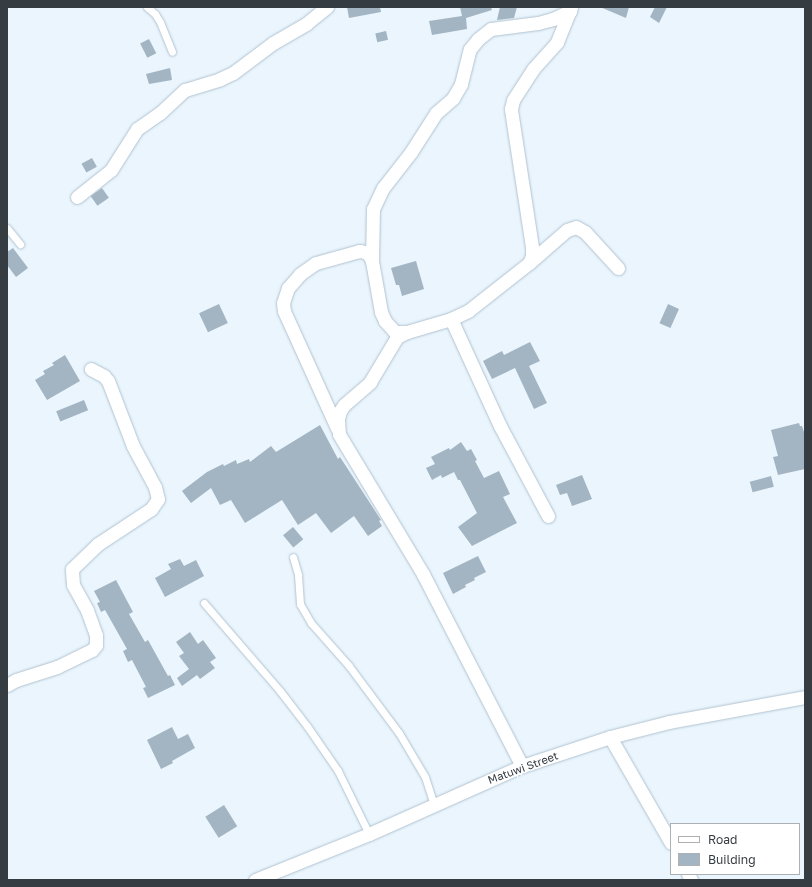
<!DOCTYPE html>
<style>
body{margin:0}
#map{position:relative;width:812px;height:887px;overflow:hidden;background:#eaf5fd;font-family:"Golos Text",sans-serif}
div>[style]{position:absolute}
.building>*{inset:0;background:#a3b5c3;transform-origin:0 0}
.roads{filter:drop-shadow(0 0 1px #b0c2d0) drop-shadow(0 0 1px #b0c2d0)}
.service>*{height:7px;margin:-3.5px;padding:0 3.5px;transform-origin:3.5px;border-radius:3.5px;background:#fff}
.minor>*{height:13px;margin:-6.5px;padding:0 6.5px;transform-origin:6.5px;border-radius:6.5px;background:#fff}
span{translate:-50% -50%;white-space:nowrap;text-align:center;line-height:1.15;-webkit-text-stroke:3px #fff;paint-order:stroke}
.street-label{font-size:11px;color:#353c42}
.frame{position:absolute;inset:0;border:8px solid #353c42;pointer-events:none}
.legend{position:absolute;left:670px;top:823px;width:130px;height:52px;box-sizing:border-box;background:#fff;border:1px solid #aeb1b3;margin:0;padding:5px 7px;list-style:none;font-size:12px;color:#353c42}
.legend li{display:flex;align-items:center;gap:8px;height:20px}
.legend b{width:20px;border:1px solid #aeb1b3}
</style>
<div id="map">
<div class="building">
<i style="clip-path:polygon(347px 7px,380px 7px,381px 12px,349px 18px)"></i>
<i style="clip-path:polygon(460px 7px,491px 7px,492px 10px,466px 18px,467px 29px,432px 35px,429px 21px,462px 16px)"></i>
<i style="clip-path:polygon(500px 7px,517px 7px,514px 18px,497px 20px)"></i>
<i style="clip-path:polygon(600px 7px,629px 7px,626px 18px)"></i>
<i style="clip-path:polygon(655px 7px,667px 7px,659px 23px,650px 17px)"></i>
<i style="left:386px;top:31px;width:9px;height:11px;rotate:77deg"></i>
<i style="left:149px;top:39px;width:16px;height:10px;rotate:63deg"></i>
<i style="clip-path:polygon(170px 68px,172px 80px,149px 84px,146px 74px)"></i>
<i style="left:92px;top:158px;width:10px;height:12px;rotate:61deg"></i>
<i style="left:102px;top:188px;width:12px;height:14px;rotate:55deg"></i>
<i style="clip-path:polygon(13px 248px,28px 268px,16px 277px,7px 265px,7px 252px)"></i>
<i style="clip-path:polygon(416px 261px,424px 289px,402px 296px,399px 285px,396px 285px,391px 268px)"></i>
<i style="left:219px;top:304px;width:21px;height:22px;rotate:65deg"></i>
<i style="left:668px;top:304px;width:12px;height:21px;rotate:24deg"></i>
<i style="clip-path:polygon(530px 342px,540px 361px,529px 366px,547px 403px,534px 409px,515px 368px,492px 379px,483px 361px,502px 351px,504px 355px)"></i>
<i style="clip-path:polygon(65px 355px,80px 381px,47px 400px,35px 380px,45px 374px,43px 371px,54px 365px,52px 363px)"></i>
<i style="left:84px;top:400px;width:11px;height:30px;rotate:68deg"></i>
<i style="clip-path:polygon(799px 423px,800px 426px,802px 426px,805px 435px,805px 469px,778px 475px,773px 457px,778px 456px,771px 430px)"></i>
<i style="clip-path:polygon(320px 425px,338px 459px,340px 457px,381px 520px,379px 521px,382px 526px,368px 536px,354px 516px,331px 533px,316px 513px,298px 525px,282px 500px,245px 523px,231px 500px,220px 505px,211px 488px,191px 503px,182px 491px,207px 472px,223px 464px,224px 466px,236px 460px,237px 464px,249px 459px,250px 462px,271px 446px,276px 452px)"></i>
<i style="clip-path:polygon(461px 442px,467px 451px,471px 449px,477px 460px,475px 461px,484px 478px,499px 471px,510px 494px,503px 497px,517px 523px,472px 546px,458px 527px,477px 513px,460px 480px,458px 480px,454px 472px,442px 478px,441px 475px,432px 480px,426px 468px,435px 464px,431px 457px,449px 448px,450px 450px)"></i>
<i style="clip-path:polygon(582px 475px,592px 499px,572px 506px,567px 493px,560px 495px,556px 485px)"></i>
<i style="left:771px;top:476px;width:11px;height:22px;rotate:75deg"></i>
<i style="left:293px;top:527px;width:16px;height:13px;rotate:50deg"></i>
<i style="clip-path:polygon(478px 556px,486px 572px,474px 578px,475px 580px,465px 585px,466px 587px,453px 594px,443px 573px)"></i>
<i style="clip-path:polygon(180px 559px,184px 566px,196px 560px,204px 576px,165px 597px,155px 578px,171px 569px,168px 564px)"></i>
<i style="clip-path:polygon(116px 580px,133px 612px,129px 614px,145px 642px,148px 640px,168px 676px,170px 675px,175px 685px,148px 698px,143px 688px,146px 687px,132px 660px,128px 662px,123px 651px,127px 649px,105px 610px,101px 612px,97px 603px,100px 602px,94px 591px)"></i>
<i style="clip-path:polygon(190px 632px,198px 644px,203px 640px,216px 658px,210px 662px,215px 668px,200px 679px,197px 675px,182px 686px,177px 678px,189px 669px,179px 656px,184px 653px,176px 642px)"></i>
<i style="clip-path:polygon(172px 727px,178px 739px,188px 734px,195px 748px,172px 761px,173px 763px,161px 769px,147px 740px)"></i>
<i style="left:224px;top:805px;width:25px;height:22px;rotate:58deg"></i>
</div>
<div class="roads">
<div class="service">
<i style="left:147px;top:7px;width:11px;rotate:41deg"></i>
<i style="left:155px;top:14px;width:9px;rotate:58deg"></i>
<i style="left:160px;top:22px;width:32px;rotate:68deg"></i>
<i style="left:7px;top:228px;width:21px;rotate:51deg"></i>
<i style="left:293px;top:557px;width:19px;rotate:74deg"></i>
<i style="left:298px;top:575px;width:29px;rotate:86deg"></i>
<i style="left:300px;top:604px;width:22px;rotate:60deg"></i>
<i style="left:311px;top:623px;width:57px;rotate:48.5deg"></i>
<i style="left:349px;top:666px;width:84px;rotate:53.3deg"></i>
<i style="left:399px;top:733px;width:51px;rotate:59.4deg"></i>
<i style="left:425px;top:777px;width:29px;rotate:72deg"></i>
<i style="left:204px;top:603px;width:116px;rotate:49.2deg"></i>
<i style="left:280px;top:691px;width:44px;rotate:52.4deg"></i>
<i style="left:307px;top:726px;width:55px;rotate:55.4deg"></i>
<i style="left:338px;top:771px;width:70px;rotate:63.8deg"></i>
</div>
<div class="minor">
<i style="left:77px;top:197px;width:43px;rotate:-38.5deg"></i>
<i style="left:111px;top:170px;width:49px;rotate:-57.6deg"></i>
<i style="left:137px;top:129px;width:28px;rotate:-35deg"></i>
<i style="left:160px;top:113px;width:34px;rotate:-43deg"></i>
<i style="left:185px;top:90px;width:37px;rotate:-17deg"></i>
<i style="left:220px;top:79px;width:14px;rotate:-25deg"></i>
<i style="left:233px;top:73px;width:50px;rotate:-36.9deg"></i>
<i style="left:273px;top:43px;width:39px;rotate:-30deg"></i>
<i style="left:307px;top:23px;width:26px;rotate:-39deg"></i>
<i style="left:372px;top:261px;width:52px;rotate:-88.9deg"></i>
<i style="left:373px;top:209px;width:23px;rotate:-65deg"></i>
<i style="left:383px;top:188px;width:46px;rotate:-52.1deg"></i>
<i style="left:411px;top:152px;width:46px;rotate:-57.3deg"></i>
<i style="left:436px;top:113px;width:23px;rotate:-41deg"></i>
<i style="left:453px;top:98px;width:16px;rotate:-60deg"></i>
<i style="left:461px;top:84px;width:36px;rotate:-76deg"></i>
<i style="left:470px;top:49px;width:13px;rotate:-51deg"></i>
<i style="left:478px;top:39px;width:16px;rotate:-38deg"></i>
<i style="left:491px;top:29px;width:47px;rotate:-7.3deg"></i>
<i style="left:538px;top:23px;width:16px;rotate:-15deg"></i>
<i style="left:553px;top:19px;width:19px;rotate:-25deg"></i>
<i style="left:529px;top:263px;width:50px;rotate:-41deg"></i>
<i style="left:567px;top:230px;width:9px;rotate:-18deg"></i>
<i style="left:576px;top:227px;width:10px;rotate:29deg"></i>
<i style="left:585px;top:232px;width:49px;rotate:47.5deg"></i>
<i style="left:451px;top:319px;width:118px;rotate:65.4deg"></i>
<i style="left:500px;top:426px;width:102px;rotate:61.9deg"></i>
<i style="left:337px;top:428px;width:128px;rotate:-114.4deg"></i>
<i style="left:284px;top:311px;width:8px;rotate:-97deg"></i>
<i style="left:283px;top:303px;width:16px;rotate:-72deg"></i>
<i style="left:288px;top:288px;width:18px;rotate:-49deg"></i>
<i style="left:300px;top:274px;width:19px;rotate:-35deg"></i>
<i style="left:316px;top:263px;width:45px;rotate:-15.6deg"></i>
<i style="left:359px;top:251px;width:6px;rotate:9deg"></i>
<i style="left:365px;top:252px;width:5px;rotate:37deg"></i>
<i style="left:369px;top:255px;width:7px;rotate:63deg"></i>
<i style="left:372px;top:261px;width:52px;rotate:80deg"></i>
<i style="left:381px;top:312px;width:10px;rotate:66deg"></i>
<i style="left:385px;top:321px;width:15px;rotate:48deg"></i>
<i style="left:395px;top:332px;width:12px"></i>
<i style="left:7px;top:685px;width:10px;rotate:-29deg"></i>
<i style="left:16px;top:680px;width:43px;rotate:-17.6deg"></i>
<i style="left:57px;top:667px;width:39px;rotate:-26deg"></i>
<i style="left:92px;top:650px;width:6px;rotate:-51deg"></i>
<i style="left:96px;top:645px;width:10px;rotate:-90deg"></i>
<i style="left:96px;top:635px;width:27px;rotate:-110deg"></i>
<i style="left:87px;top:610px;width:29px;rotate:-119deg"></i>
<i style="left:73px;top:585px;width:16px;rotate:-94deg"></i>
<i style="left:72px;top:569px;width:36px;rotate:-44deg"></i>
<i style="left:98px;top:544px;width:64px;rotate:-33.4deg"></i>
<i style="left:151px;top:509px;width:12px;rotate:-55deg"></i>
<i style="left:158px;top:499px;width:12px;rotate:-104deg"></i>
<i style="left:155px;top:487px;width:47px;rotate:-118.2deg"></i>
<i style="left:133px;top:446px;width:70px;rotate:-111deg"></i>
<i style="left:108px;top:381px;width:6px;rotate:-129deg"></i>
<i style="left:104px;top:376px;width:15px;rotate:-152deg"></i>
<i style="left:610px;top:737px;width:122px;rotate:60.1deg"></i>
<i style="left:522px;top:766px;width:216px;rotate:-117.3deg"></i>
<i style="left:423px;top:574px;width:163px;rotate:-121deg"></i>
<i style="left:339px;top:434px;width:15px;rotate:-94deg"></i>
<i style="left:338px;top:419px;width:8px;rotate:-76deg"></i>
<i style="left:340px;top:411px;width:7px;rotate:-56deg"></i>
<i style="left:344px;top:405px;width:35px;rotate:-41deg"></i>
<i style="left:370px;top:382px;width:52px;rotate:-59deg"></i>
<i style="left:397px;top:337px;width:11px;rotate:-27deg"></i>
<i style="left:407px;top:332px;width:46px;rotate:-16.5deg"></i>
<i style="left:451px;top:319px;width:19px;rotate:-25deg"></i>
<i style="left:468px;top:311px;width:78px;rotate:-38.2deg"></i>
<i style="left:529px;top:263px;width:8px;rotate:-67deg"></i>
<i style="left:532px;top:256px;width:9px;rotate:-90deg"></i>
<i style="left:532px;top:247px;width:140px;rotate:-98.7deg"></i>
<i style="left:511px;top:109px;width:9px;rotate:-77deg"></i>
<i style="left:513px;top:100px;width:37px;rotate:-57deg"></i>
<i style="left:533px;top:69px;width:36px;rotate:-48deg"></i>
<i style="left:557px;top:42px;width:38px;rotate:-68deg"></i>
<i style="left:688px;top:874px;width:7px;rotate:63deg"></i>
<i style="left:255px;top:880px;width:123px;rotate:-22deg"></i>
<i style="left:369px;top:834px;width:167px;rotate:-24deg"></i>
<i style="left:522px;top:766px;width:93px;rotate:-18.2deg"></i>
<i style="left:610px;top:737px;width:61px;rotate:-14.3deg"></i>
<i style="left:669px;top:722px;width:138px;rotate:-10.4deg"></i>
</div>
</div>
<div class="street-label">
<span style="left:523px;top:768px;rotate:-20deg">Matuwi Street</span>
</div>
<div class="frame"></div>
<ul class="legend">
<li><b style="height:5px;background:#fff"></b>Road</li>
<li><b style="height:11px;background:#a3b5c3"></b>Building</li>
</ul>
</div>
